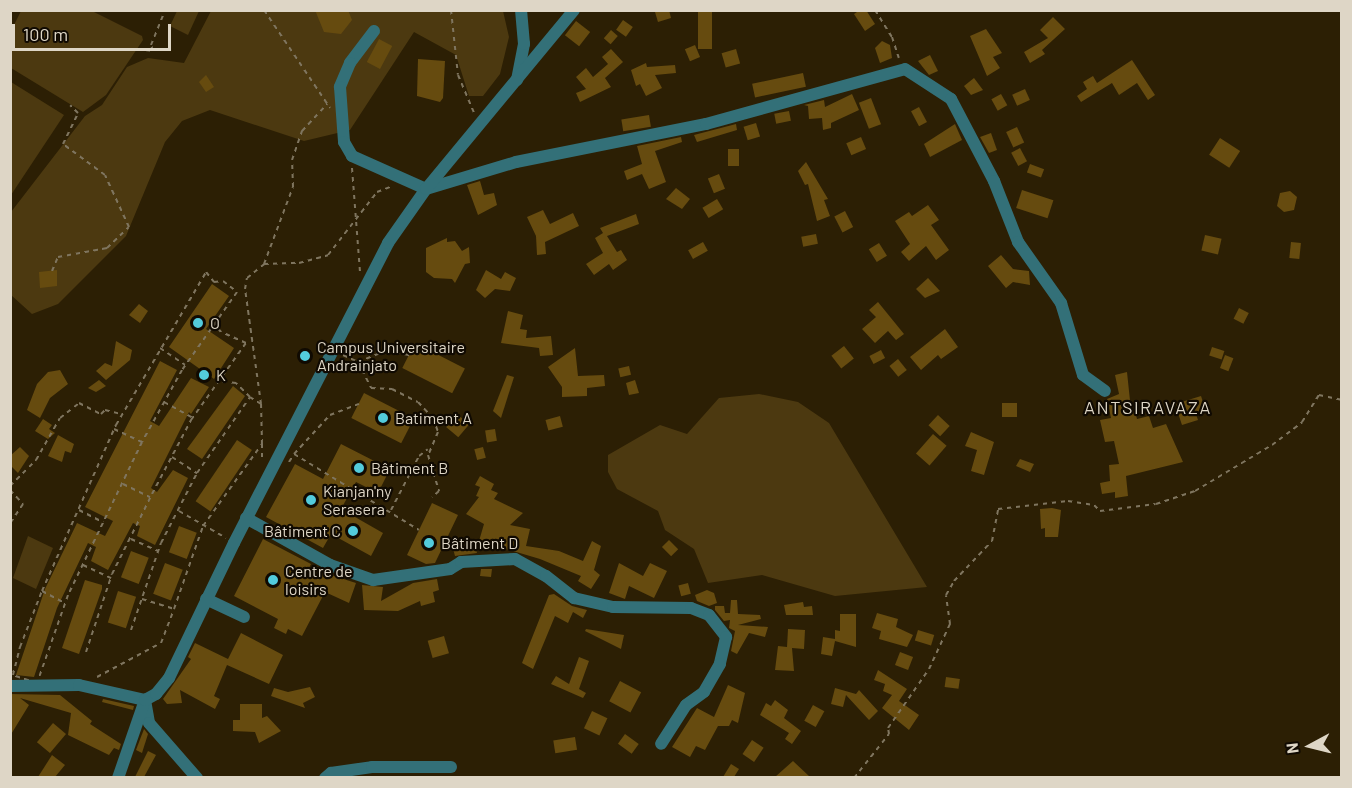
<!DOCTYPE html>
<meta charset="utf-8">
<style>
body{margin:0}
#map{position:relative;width:1352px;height:788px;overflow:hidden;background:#2c1f04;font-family:Barlow,sans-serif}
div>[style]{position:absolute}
.green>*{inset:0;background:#4c3910}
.building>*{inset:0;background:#664b0f;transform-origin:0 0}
.path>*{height:2px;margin-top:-1px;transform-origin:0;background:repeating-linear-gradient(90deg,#7f755f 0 4.5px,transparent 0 9px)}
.minor>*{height:12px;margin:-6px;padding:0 6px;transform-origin:6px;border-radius:6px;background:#337078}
.dots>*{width:16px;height:16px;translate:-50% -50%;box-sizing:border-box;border:3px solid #100a02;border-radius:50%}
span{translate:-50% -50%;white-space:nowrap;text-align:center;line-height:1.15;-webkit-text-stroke:4.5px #100a02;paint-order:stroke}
.poi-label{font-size:16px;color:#ded6c6}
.left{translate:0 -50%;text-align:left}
.right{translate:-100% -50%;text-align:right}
.neighbourhood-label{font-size:18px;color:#ded6c6;letter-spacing:1.5px}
.frame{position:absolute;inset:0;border:12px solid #ded6c6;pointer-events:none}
.north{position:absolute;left:1280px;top:716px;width:60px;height:60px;-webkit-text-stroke:4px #100a02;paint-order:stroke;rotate:263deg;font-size:16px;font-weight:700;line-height:24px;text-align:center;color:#ded6c6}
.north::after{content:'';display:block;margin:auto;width:21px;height:27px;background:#ded6c6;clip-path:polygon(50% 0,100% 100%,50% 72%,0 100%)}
.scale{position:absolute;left:12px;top:24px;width:159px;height:27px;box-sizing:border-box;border:3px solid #ded6c6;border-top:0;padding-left:8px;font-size:18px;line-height:21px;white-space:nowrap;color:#ded6c6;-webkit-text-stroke:4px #100a02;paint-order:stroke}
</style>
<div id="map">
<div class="green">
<i style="clip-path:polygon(21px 11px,92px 11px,142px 36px,143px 40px,106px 95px,83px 112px,11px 68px,11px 31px)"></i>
<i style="clip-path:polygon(177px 11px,199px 11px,188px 35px,170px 26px)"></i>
<i style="clip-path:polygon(211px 11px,503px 11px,509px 37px,500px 74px,483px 96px,469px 96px,456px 55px,414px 32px,350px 130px,304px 141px,210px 110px,182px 121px,165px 142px,126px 236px,58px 304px,32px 314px,11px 295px,11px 212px,85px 116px,102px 105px,127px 67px,148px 58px,184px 63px)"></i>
<i style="clip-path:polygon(11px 82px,64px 115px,11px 195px)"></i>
<i style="clip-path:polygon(759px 394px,798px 402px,829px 423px,927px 587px,835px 596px,762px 575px,708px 583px,694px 549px,665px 530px,658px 511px,617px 489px,608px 472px,608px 455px,660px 425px,687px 434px,719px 398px)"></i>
<i style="clip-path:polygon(28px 536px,53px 548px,36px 589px,13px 578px)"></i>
</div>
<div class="building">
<i style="clip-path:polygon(315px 10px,348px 10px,352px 20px,341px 34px,324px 32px)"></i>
<i style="clip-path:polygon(669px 10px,671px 18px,658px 22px,655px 12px)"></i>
<i style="left:698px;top:10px;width:14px;height:39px"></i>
<i style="clip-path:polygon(860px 10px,866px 10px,875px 24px,865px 31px,854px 14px)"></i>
<i style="clip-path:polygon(1053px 17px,1065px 29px,1042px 50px,1045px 54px,1030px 63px,1024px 52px,1048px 38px,1040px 30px)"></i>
<i style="left:623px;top:20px;width:12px;height:12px;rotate:35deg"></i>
<i style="left:576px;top:21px;width:18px;height:18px;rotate:38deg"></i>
<i style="clip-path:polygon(986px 29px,1002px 53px,993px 57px,1000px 68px,987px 76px,970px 36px)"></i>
<i style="left:611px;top:30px;width:9px;height:11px;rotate:41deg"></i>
<i style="left:379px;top:39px;width:15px;height:26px;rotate:28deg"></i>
<i style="clip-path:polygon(882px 41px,890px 45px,892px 58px,880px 63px,875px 48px)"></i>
<i style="left:695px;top:45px;width:13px;height:11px;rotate:67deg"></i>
<i style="clip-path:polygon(611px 49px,623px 62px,605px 78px,611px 87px,580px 102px,576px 93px,586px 89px,576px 77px,586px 68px,593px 77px,608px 64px,602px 57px)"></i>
<i style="left:736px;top:49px;width:15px;height:15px;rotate:74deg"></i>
<i style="clip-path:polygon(930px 55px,938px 71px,929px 75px,918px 61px)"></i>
<i style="clip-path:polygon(418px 59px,445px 61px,443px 98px,440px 102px,417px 96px)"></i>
<i style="clip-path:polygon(1132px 60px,1155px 95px,1148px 100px,1137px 83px,1119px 95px,1112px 83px,1081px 102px,1077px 96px,1087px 89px,1083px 82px,1093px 76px,1097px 83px)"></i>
<i style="clip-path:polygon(646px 63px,647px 67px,675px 65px,676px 73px,655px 75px,662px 88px,646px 96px,640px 84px,636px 86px,631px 70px)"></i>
<i style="left:803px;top:73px;width:14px;height:52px;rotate:78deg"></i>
<i style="clip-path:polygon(206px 75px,214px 87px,206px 92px,199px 82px)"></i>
<i style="clip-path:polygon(974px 78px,983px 90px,971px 95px,964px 86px)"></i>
<i style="left:1025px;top:89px;width:12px;height:14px;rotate:66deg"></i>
<i style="clip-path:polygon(852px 94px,859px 110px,831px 123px,831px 128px,823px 130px,822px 118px,809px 119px,808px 106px,804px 105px,824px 100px,825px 107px)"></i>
<i style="left:1001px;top:94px;width:13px;height:11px;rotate:61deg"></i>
<i style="left:871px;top:98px;width:28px;height:13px;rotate:69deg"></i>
<i style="left:919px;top:107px;width:17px;height:9px;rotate:62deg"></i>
<i style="left:789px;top:111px;width:10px;height:15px;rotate:79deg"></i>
<i style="left:649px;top:115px;width:12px;height:28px;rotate:81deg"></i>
<i style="left:756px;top:123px;width:14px;height:13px;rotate:73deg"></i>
<i style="clip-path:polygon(736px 124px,737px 130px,697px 142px,694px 135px)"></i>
<i style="clip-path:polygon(955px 124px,962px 140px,930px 157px,924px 144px)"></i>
<i style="left:1017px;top:127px;width:17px;height:12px;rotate:65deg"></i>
<i style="clip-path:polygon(991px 133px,997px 150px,989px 153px,980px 137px)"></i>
<i style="clip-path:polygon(681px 137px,682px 142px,655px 151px,666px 182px,649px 189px,642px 174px,627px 180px,624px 171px,642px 164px,637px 146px)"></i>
<i style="left:861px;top:137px;width:13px;height:16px;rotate:67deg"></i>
<i style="left:1220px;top:138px;width:24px;height:20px;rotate:33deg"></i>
<i style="left:1020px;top:148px;width:15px;height:10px;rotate:62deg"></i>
<i style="left:728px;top:149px;width:11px;height:17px"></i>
<i style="clip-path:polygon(806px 162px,828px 199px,824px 200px,830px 216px,817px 221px,808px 184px,805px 185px,798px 171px)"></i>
<i style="left:1030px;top:164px;width:15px;height:9px;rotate:20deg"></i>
<i style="left:719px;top:174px;width:16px;height:12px;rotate:68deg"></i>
<i style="clip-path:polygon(480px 181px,484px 195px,494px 193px,497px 205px,478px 215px,467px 185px)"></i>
<i style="clip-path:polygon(676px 188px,690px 199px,682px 209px,666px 199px)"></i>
<i style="left:1022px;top:190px;width:33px;height:19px;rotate:18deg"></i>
<i style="clip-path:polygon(1290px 191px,1297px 197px,1294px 210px,1284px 212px,1277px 206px,1280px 193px)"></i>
<i style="left:717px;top:199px;width:12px;height:17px;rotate:59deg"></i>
<i style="clip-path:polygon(928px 205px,939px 220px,931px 225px,949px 250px,936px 260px,926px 246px,909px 261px,901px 252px,910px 244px,895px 221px,909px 212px,912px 216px)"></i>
<i style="clip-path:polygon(543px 210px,550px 224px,573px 213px,579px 226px,545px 242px,546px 254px,537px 255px,536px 236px,527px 217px)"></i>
<i style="left:845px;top:211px;width:18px;height:12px;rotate:63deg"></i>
<i style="clip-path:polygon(636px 214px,639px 224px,607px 236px,617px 252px,621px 250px,627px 260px,613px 270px,609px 264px,594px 275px,586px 264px,603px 253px,595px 238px,603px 233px,600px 228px)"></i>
<i style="left:816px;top:234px;width:10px;height:15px;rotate:79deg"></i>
<i style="left:1205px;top:235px;width:17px;height:16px;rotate:13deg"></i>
<i style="clip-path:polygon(447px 238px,447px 242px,455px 241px,462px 251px,469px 247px,470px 263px,465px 264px,455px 283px,452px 279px,434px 278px,426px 272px,426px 248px)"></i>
<i style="left:703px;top:242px;width:10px;height:17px;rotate:61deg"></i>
<i style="left:1291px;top:242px;width:10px;height:16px;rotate:6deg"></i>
<i style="left:879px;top:243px;width:15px;height:12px;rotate:58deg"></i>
<i style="clip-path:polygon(1001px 255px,1013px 269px,1029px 271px,1030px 285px,1013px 282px,1006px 288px,988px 266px)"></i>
<i style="clip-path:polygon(57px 270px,57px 286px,40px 288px,39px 272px)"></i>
<i style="clip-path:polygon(486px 270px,501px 279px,505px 272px,516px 278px,510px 291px,495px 289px,485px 298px,476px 290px)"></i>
<i style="clip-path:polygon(928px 278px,940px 291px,925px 298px,916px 289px)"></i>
<i style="clip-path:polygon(212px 284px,229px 296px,206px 329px,234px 348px,214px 379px,169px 347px)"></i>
<i style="clip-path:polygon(878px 302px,904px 334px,896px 340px,888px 331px,875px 343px,862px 329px,876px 317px,869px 310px)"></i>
<i style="clip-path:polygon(139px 304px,148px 311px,140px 323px,129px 315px)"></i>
<i style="left:1239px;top:308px;width:11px;height:12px;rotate:27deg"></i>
<i style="clip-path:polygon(508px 311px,523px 315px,520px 329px,527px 330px,526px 338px,551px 336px,553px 355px,540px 356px,539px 348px,501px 343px)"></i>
<i style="clip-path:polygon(945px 329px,958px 347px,941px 359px,938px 355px,921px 370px,910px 357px)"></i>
<i style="clip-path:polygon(116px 341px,132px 350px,130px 360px,106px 380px,96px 371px,105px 363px,112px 366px)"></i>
<i style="left:415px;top:343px;width:56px;height:28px;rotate:27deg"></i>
<i style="left:844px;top:346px;width:16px;height:16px;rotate:52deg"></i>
<i style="left:1212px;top:347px;width:13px;height:9px;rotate:18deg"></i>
<i style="clip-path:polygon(575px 348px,578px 376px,604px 375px,605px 386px,587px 388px,587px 396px,562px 397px,562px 387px,548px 367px)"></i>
<i style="left:881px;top:350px;width:9px;height:13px;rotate:63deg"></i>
<i style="left:1225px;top:355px;width:9px;height:14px;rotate:21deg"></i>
<i style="left:898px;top:359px;width:14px;height:11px;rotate:51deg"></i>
<i style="clip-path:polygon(160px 361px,177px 370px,150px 421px,159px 426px,191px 378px,209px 387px,191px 414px,189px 412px,151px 488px,157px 492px,173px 470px,188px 478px,155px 545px,137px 536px,140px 526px,133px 523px,108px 570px,91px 561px,96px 547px,88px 543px,57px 608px,34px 677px,16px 675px,45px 589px,77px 523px,105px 536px,113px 521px,85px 507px)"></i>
<i style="left:629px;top:366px;width:9px;height:11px;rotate:77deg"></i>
<i style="clip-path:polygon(60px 370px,68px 384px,50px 398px,40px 418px,27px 410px,37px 384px,48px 372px)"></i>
<i style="clip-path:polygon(1127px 372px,1131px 410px,1135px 410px,1137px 419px,1149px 416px,1153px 428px,1166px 424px,1183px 462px,1126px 476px,1128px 496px,1115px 498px,1115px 492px,1102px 494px,1100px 483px,1110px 481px,1109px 465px,1119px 464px,1114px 441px,1105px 442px,1100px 420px,1111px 418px,1107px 399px,1119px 394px,1115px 375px)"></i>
<i style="clip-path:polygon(507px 375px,514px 377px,501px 418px,493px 411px)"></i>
<i style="clip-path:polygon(99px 380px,106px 386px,96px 392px,88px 388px)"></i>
<i style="clip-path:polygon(635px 380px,639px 393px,629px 395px,626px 383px)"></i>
<i style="clip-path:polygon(233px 386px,245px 396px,202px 459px,187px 449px)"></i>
<i style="left:364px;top:393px;width:56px;height:28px;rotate:27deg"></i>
<i style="clip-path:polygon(1201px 396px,1206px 411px,1196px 414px,1198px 420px,1182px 425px,1175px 404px)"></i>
<i style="left:1002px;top:403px;width:15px;height:14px"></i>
<i style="left:457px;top:414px;width:16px;height:17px;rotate:40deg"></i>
<i style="left:938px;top:415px;width:16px;height:14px;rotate:43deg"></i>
<i style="left:560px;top:416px;width:11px;height:15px;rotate:75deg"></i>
<i style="clip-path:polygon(43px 419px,52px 425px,49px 429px,55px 433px,48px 439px,35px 431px)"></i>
<i style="left:495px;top:429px;width:12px;height:10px;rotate:81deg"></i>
<i style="clip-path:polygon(971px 432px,994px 442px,984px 475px,971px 471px,977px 450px,965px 446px)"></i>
<i style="left:933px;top:434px;width:18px;height:26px;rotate:41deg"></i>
<i style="clip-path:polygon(58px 435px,74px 444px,71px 453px,65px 451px,62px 462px,48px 456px)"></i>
<i style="left:237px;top:440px;width:18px;height:74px;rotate:34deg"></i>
<i style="clip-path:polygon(341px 444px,390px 469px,378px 493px,356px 482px,341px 509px,383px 533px,371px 556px,331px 534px,323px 548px,266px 517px,295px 464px,323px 479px)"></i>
<i style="clip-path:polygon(20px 447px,29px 456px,18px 473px,10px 465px,10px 456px)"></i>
<i style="left:483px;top:447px;width:11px;height:9px;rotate:75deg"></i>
<i style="clip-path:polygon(1020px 459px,1034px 464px,1030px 472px,1016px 466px)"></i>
<i style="clip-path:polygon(480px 476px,494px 484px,491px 490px,498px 493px,494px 499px,523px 513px,510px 525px,530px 529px,526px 546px,559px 551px,583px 561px,592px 541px,601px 546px,594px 570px,600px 575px,591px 589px,578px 581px,581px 576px,540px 559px,479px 541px,484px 524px,466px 514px,479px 497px,476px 496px,480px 487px,475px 485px)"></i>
<i style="clip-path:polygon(432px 503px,458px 515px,435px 563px,426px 564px,407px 555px)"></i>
<i style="clip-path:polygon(1052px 508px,1061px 510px,1058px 537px,1045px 537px,1045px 528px,1041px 529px,1040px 509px)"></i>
<i style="left:179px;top:526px;width:19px;height:28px;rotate:21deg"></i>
<i style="clip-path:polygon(263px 539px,311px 564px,309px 568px,356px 583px,349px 603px,325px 592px,302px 636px,288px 629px,286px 634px,274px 628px,278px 619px,234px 596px)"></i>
<i style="clip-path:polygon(473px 539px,477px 553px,455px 556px,452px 545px)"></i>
<i style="left:669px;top:540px;width:13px;height:10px;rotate:45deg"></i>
<i style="left:131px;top:551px;width:19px;height:28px;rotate:21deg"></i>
<i style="left:165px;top:563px;width:19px;height:33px;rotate:21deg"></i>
<i style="clip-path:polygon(619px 563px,643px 576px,650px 563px,667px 571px,654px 598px,629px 586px,625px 599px,609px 593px)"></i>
<i style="clip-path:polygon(481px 569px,492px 569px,491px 577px,480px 576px)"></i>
<i style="clip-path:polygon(437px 579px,439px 590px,433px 592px,435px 602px,421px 606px,420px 601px,398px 611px,364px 610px,362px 585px,383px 587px,381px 601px,413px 583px)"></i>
<i style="clip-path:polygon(85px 580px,102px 585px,102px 589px,79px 654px,62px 648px)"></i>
<i style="left:688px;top:583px;width:11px;height:10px;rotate:75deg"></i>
<i style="clip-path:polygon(707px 590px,714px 593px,717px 603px,709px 606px,697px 601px,695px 595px)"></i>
<i style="left:118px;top:591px;width:19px;height:33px;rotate:18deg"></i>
<i style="clip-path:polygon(554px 594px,572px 606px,587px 610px,583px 618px,573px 612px,568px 623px,555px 616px,533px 669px,522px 663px,549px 595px)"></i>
<i style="clip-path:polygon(731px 600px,737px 600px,738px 614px,760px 615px,761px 619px,738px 625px,768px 627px,765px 637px,749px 633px,737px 654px,731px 651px,735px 631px,729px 628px,730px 620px,724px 621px,715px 610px,715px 606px,724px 606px,725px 613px,730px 613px)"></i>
<i style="clip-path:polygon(803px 602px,804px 607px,812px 606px,813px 615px,786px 615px,784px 605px)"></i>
<i style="clip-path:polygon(877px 613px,898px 619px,896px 627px,913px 635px,907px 647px,879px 639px,881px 631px,872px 628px)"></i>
<i style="clip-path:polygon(840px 614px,856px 614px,856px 647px,835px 641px,832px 656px,821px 654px,823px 637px,835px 639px,835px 630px,840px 631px)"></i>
<i style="clip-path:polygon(586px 629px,624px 635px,621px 649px,585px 631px)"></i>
<i style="clip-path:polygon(788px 629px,805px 630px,804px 649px,792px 648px,794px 671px,775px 670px,778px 646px,787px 647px)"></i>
<i style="left:918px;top:630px;width:17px;height:11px;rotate:17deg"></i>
<i style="clip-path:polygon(241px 633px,283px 655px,269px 684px,227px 665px,214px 696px,220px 699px,215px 709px,180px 690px,182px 703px,167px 704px,163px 699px,191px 659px,188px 657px,195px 643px,228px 659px)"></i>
<i style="left:444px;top:636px;width:18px;height:17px;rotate:74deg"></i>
<i style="left:900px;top:652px;width:14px;height:14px;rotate:21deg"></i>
<i style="clip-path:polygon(579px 657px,589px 661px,579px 689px,586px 693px,583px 698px,551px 684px,556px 676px,569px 684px)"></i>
<i style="clip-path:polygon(878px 670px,907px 689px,899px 701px,919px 715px,909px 730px,882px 708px,892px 695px,883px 691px,885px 684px,874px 680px)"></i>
<i style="left:946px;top:677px;width:14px;height:10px;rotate:8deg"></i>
<i style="left:620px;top:681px;width:24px;height:23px;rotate:28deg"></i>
<i style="clip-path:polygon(728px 685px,745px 693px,738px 723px,732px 720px,729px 726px,718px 726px,705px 750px,696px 746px,690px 757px,672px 747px,697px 708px,714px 717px)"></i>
<i style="clip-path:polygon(310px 687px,315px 697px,303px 703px,305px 708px,271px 696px,274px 688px,288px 692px)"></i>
<i style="clip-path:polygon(835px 688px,856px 694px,859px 690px,878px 711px,869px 720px,846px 695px,843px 707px,831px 704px)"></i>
<i style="clip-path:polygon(10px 694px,60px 695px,92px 721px,90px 724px,121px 744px,119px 750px,114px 748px,109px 755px,68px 735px,71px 713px,20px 698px,29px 705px,10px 736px)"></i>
<i style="clip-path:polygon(103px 699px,134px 706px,133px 710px,102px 702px)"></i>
<i style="clip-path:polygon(775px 700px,788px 710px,784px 718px,801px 731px,792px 744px,785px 739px,789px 733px,760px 715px,766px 703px,771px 706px)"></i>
<i style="clip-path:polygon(240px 704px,262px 704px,262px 718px,267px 716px,281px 731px,259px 743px,255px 732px,233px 731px,233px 720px,240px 720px)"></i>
<i style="left:813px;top:705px;width:13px;height:18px;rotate:29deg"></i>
<i style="left:592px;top:711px;width:17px;height:19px;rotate:25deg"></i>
<i style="left:53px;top:723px;width:17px;height:25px;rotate:40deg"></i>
<i style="clip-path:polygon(144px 729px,148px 734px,142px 753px,136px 750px)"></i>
<i style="left:625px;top:734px;width:17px;height:12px;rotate:36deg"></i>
<i style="left:575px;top:737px;width:13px;height:22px;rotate:81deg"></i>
<i style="left:752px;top:740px;width:14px;height:17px;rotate:34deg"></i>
<i style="clip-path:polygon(148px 751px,156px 755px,144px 777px,135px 777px)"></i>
<i style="clip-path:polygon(52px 755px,65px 765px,55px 777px,38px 777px)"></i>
<i style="clip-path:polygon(793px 761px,810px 777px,775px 777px)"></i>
<i style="clip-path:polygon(731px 764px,739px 769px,734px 777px,723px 777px)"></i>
</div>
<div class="path">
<i style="left:264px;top:10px;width:118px;rotate:56deg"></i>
<i style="left:451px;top:10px;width:65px;rotate:83.9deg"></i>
<i style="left:458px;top:75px;width:43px;rotate:67deg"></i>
<i style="left:875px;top:10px;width:32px;rotate:58deg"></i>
<i style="left:892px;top:37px;width:22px;rotate:72deg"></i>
<i style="left:137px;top:49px;width:16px;rotate:7deg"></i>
<i style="left:153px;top:51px;width:6px;rotate:-108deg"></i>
<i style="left:151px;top:45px;width:38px;rotate:-68deg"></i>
<i style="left:352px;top:168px;width:105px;rotate:85.6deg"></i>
<i style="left:264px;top:264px;width:35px;rotate:-2deg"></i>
<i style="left:299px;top:263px;width:30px;rotate:-15deg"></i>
<i style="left:328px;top:255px;width:80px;rotate:-52.1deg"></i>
<i style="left:377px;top:192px;width:17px;rotate:-21deg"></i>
<i style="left:52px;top:271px;width:15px;rotate:-67deg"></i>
<i style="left:58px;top:257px;width:50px;rotate:-10.4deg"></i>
<i style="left:107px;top:248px;width:30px;rotate:-44deg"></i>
<i style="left:129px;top:227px;width:57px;rotate:-114.8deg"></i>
<i style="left:105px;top:175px;width:52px;rotate:-143.6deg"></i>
<i style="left:63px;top:144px;width:34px;rotate:-64deg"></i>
<i style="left:78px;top:113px;width:11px;rotate:-135deg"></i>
<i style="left:206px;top:272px;width:13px;rotate:51deg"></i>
<i style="left:214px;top:282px;width:9px;rotate:-6deg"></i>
<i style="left:223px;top:281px;width:18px;rotate:38deg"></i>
<i style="left:237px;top:292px;width:95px;rotate:125.2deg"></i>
<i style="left:182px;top:370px;width:82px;rotate:119.1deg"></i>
<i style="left:142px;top:442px;width:170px;rotate:115.8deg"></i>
<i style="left:68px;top:595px;width:93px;rotate:109.4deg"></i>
<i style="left:37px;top:683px;width:25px;rotate:-162deg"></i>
<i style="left:13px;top:675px;width:29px;rotate:-76deg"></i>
<i style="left:20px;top:647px;width:60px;rotate:-68.6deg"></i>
<i style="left:42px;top:591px;width:182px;rotate:-66deg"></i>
<i style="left:116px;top:425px;width:178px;rotate:-59.5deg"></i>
<i style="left:160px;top:348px;width:30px;rotate:34deg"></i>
<i style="left:343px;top:355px;width:17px;rotate:25deg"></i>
<i style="left:358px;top:362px;width:29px;rotate:63deg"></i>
<i style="left:371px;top:388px;width:21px;rotate:3deg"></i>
<i style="left:392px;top:389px;width:29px;rotate:27deg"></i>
<i style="left:418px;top:402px;width:22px;rotate:47deg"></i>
<i style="left:433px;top:418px;width:15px;rotate:70deg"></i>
<i style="left:438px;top:432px;width:25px;rotate:113deg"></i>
<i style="left:428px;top:455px;width:38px;rotate:73deg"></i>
<i style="left:439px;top:491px;width:9px;rotate:139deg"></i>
<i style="left:358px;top:362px;width:31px;rotate:-22deg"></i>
<i style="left:387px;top:350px;width:23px;rotate:13deg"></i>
<i style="left:164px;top:402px;width:33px;rotate:29deg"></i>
<i style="left:261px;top:404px;width:116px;rotate:-97.9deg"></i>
<i style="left:245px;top:289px;width:11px;rotate:-80deg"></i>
<i style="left:247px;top:278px;width:22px;rotate:-39deg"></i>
<i style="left:264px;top:264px;width:82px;rotate:-69.4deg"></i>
<i style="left:293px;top:187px;width:27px;rotate:-92deg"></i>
<i style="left:292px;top:160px;width:31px;rotate:-71deg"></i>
<i style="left:302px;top:131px;width:37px;rotate:-47deg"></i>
<i style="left:114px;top:429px;width:31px;rotate:25deg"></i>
<i style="left:262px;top:444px;width:18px;rotate:90deg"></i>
<i style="left:294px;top:454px;width:53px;rotate:-47.3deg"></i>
<i style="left:330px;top:415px;width:31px;rotate:-21deg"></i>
<i style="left:172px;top:457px;width:30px;rotate:33deg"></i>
<i style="left:289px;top:462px;width:9px;rotate:-58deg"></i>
<i style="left:294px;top:454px;width:146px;rotate:31.3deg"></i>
<i style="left:123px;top:484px;width:30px;rotate:26deg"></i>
<i style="left:10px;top:486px;width:37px;rotate:-45deg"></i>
<i style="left:36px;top:460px;width:48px;rotate:-60.3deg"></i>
<i style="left:60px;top:418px;width:24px;rotate:-38deg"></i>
<i style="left:79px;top:403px;width:25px;rotate:27deg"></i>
<i style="left:101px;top:414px;width:6px;rotate:-45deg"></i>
<i style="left:105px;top:410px;width:16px;rotate:14deg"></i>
<i style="left:10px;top:490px;width:19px;rotate:47deg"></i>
<i style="left:23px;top:504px;width:23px;rotate:124deg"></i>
<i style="left:79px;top:510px;width:27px;rotate:27deg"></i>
<i style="left:391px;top:510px;width:61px;rotate:-62.6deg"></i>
<i style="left:419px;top:456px;width:11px;rotate:-38deg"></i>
<i style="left:179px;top:511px;width:54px;rotate:29.9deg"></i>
<i style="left:10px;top:529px;width:3px;rotate:90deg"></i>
<i style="left:131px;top:539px;width:30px;rotate:24deg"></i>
<i style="left:83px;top:565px;width:31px;rotate:25deg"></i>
<i style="left:42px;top:591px;width:26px;rotate:28deg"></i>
<i style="left:142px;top:599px;width:34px;rotate:17deg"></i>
<i style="left:174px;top:609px;width:88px;rotate:-70.7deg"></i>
<i style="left:203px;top:526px;width:101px;rotate:-54.3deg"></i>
<i style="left:262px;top:444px;width:40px;rotate:-91.4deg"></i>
<i style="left:261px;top:404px;width:13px;rotate:-148deg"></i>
<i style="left:131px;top:630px;width:92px;rotate:-71deg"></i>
<i style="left:161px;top:543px;width:79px;rotate:-62.8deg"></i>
<i style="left:197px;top:473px;width:93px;rotate:-55.1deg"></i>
<i style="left:250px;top:397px;width:20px;rotate:-135deg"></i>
<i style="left:236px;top:383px;width:17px;rotate:-173deg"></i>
<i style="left:86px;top:652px;width:82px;rotate:-71.6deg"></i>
<i style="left:112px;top:574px;width:89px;rotate:-63.4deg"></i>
<i style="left:152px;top:494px;width:84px;rotate:-62.2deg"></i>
<i style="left:191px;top:420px;width:95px;rotate:-54.5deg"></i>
<i style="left:246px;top:343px;width:27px;rotate:-156deg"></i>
<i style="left:221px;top:332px;width:11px;rotate:-131deg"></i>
<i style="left:10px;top:668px;width:8px;rotate:67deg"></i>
<i style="left:97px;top:677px;width:72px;rotate:-28deg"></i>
<i style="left:161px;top:643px;width:36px;rotate:-69deg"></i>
<i style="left:854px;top:778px;width:56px;rotate:-51.5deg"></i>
<i style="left:889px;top:734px;width:6px;rotate:-99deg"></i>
<i style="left:888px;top:728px;width:72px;rotate:-55.2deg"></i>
<i style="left:929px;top:669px;width:50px;rotate:-65deg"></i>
<i style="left:950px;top:624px;width:29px;rotate:-98deg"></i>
<i style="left:946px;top:595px;width:16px;rotate:-60deg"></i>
<i style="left:954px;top:581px;width:55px;rotate:-46.5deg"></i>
<i style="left:992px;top:541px;width:33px;rotate:-79deg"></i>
<i style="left:998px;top:509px;width:70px;rotate:-6.5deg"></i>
<i style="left:1068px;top:501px;width:26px;rotate:9deg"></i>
<i style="left:1094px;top:505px;width:8px;rotate:45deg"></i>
<i style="left:1100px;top:511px;width:56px;rotate:-7.1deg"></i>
<i style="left:1156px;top:504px;width:41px;rotate:-18.4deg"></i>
<i style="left:1195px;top:491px;width:90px;rotate:-30.9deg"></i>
<i style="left:1272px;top:445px;width:38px;rotate:-37deg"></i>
<i style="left:1302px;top:422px;width:32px;rotate:-58deg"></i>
<i style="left:1319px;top:395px;width:24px;rotate:12deg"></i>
</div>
<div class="minor">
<i style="left:374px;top:31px;width:40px;rotate:127deg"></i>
<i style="left:350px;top:63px;width:26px;rotate:113deg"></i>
<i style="left:340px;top:87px;width:55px;rotate:85.8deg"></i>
<i style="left:344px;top:142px;width:16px;rotate:60deg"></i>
<i style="left:352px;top:156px;width:81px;rotate:24deg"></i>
<i style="left:426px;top:189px;width:94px;rotate:-16.7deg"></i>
<i style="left:516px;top:162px;width:194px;rotate:-11.3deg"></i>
<i style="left:706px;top:124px;width:206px;rotate:-15.4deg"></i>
<i style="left:905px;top:69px;width:55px;rotate:33.1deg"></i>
<i style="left:951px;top:99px;width:93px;rotate:62.3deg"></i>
<i style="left:994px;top:181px;width:66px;rotate:68.5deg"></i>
<i style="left:1018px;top:242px;width:75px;rotate:54.8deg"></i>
<i style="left:1061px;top:303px;width:75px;rotate:73deg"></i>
<i style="left:1083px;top:375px;width:27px;rotate:36deg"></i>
<i style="left:517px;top:80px;width:37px;rotate:-79deg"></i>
<i style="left:524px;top:44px;width:34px;rotate:-95deg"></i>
<i style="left:246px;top:518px;width:96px;rotate:29.2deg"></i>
<i style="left:330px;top:565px;width:46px;rotate:19.2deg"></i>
<i style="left:373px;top:580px;width:78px;rotate:-8.1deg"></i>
<i style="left:450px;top:569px;width:13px;rotate:-32deg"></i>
<i style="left:461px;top:562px;width:54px;rotate:-3.2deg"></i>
<i style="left:515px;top:559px;width:35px;rotate:29deg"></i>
<i style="left:546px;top:576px;width:36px;rotate:38deg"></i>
<i style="left:574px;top:598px;width:40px;rotate:13deg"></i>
<i style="left:613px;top:607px;width:78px;rotate:0.7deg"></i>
<i style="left:691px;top:608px;width:19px;rotate:21deg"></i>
<i style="left:709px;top:615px;width:28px;rotate:52deg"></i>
<i style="left:726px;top:637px;width:28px;rotate:103deg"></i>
<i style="left:720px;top:664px;width:32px;rotate:120deg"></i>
<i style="left:704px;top:692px;width:22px;rotate:144deg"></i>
<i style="left:686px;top:705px;width:46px;rotate:122.7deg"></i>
<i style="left:206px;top:599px;width:42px;rotate:25.3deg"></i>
<i style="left:10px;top:686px;width:69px;rotate:-0.8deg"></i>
<i style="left:79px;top:685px;width:68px;rotate:12.8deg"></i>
<i style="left:145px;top:700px;width:23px;rotate:80deg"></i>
<i style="left:149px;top:723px;width:73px;rotate:48.9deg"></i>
<i style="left:118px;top:778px;width:83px;rotate:-70.9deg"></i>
<i style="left:145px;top:700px;width:13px;rotate:-29deg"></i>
<i style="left:156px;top:694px;width:21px;rotate:-51deg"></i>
<i style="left:169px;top:678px;width:150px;rotate:-64.3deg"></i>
<i style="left:234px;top:543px;width:337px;rotate:-62.8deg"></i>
<i style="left:388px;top:243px;width:66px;rotate:-54.9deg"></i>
<i style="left:426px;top:189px;width:232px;rotate:-50.4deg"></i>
<i style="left:325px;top:778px;width:8px;rotate:-40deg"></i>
<i style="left:331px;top:773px;width:41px;rotate:-8.3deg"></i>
<i style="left:372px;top:767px;width:79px"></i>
</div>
<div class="dots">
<i style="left:198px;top:323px;background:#53cbdb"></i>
<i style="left:305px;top:356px;background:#53cbdb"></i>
<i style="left:204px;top:375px;background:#53cbdb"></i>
<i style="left:383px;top:418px;background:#53cbdb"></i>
<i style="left:359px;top:468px;background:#53cbdb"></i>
<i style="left:311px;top:500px;background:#53cbdb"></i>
<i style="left:353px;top:531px;background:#53cbdb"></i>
<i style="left:429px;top:543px;background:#53cbdb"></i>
<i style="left:273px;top:580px;background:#53cbdb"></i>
</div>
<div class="poi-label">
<span class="left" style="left:210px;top:323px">O</span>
<span class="left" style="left:317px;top:356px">Campus Universitaire<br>Andrainjato</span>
<span class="left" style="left:216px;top:375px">K</span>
<span class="left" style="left:395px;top:418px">Batiment A</span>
<span class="left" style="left:371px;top:468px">Bâtiment B</span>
<span class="left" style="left:323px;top:500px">Kianjan'ny<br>Serasera</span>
<span class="right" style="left:341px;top:531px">Bâtiment C</span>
<span class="left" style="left:441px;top:543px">Bâtiment D</span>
<span class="left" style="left:285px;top:580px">Centre de<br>loisirs</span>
</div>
<div class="neighbourhood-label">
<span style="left:1148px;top:407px">ANTSIRAVAZA</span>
</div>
<div class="frame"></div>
<div class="north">N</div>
<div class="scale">100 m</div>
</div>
